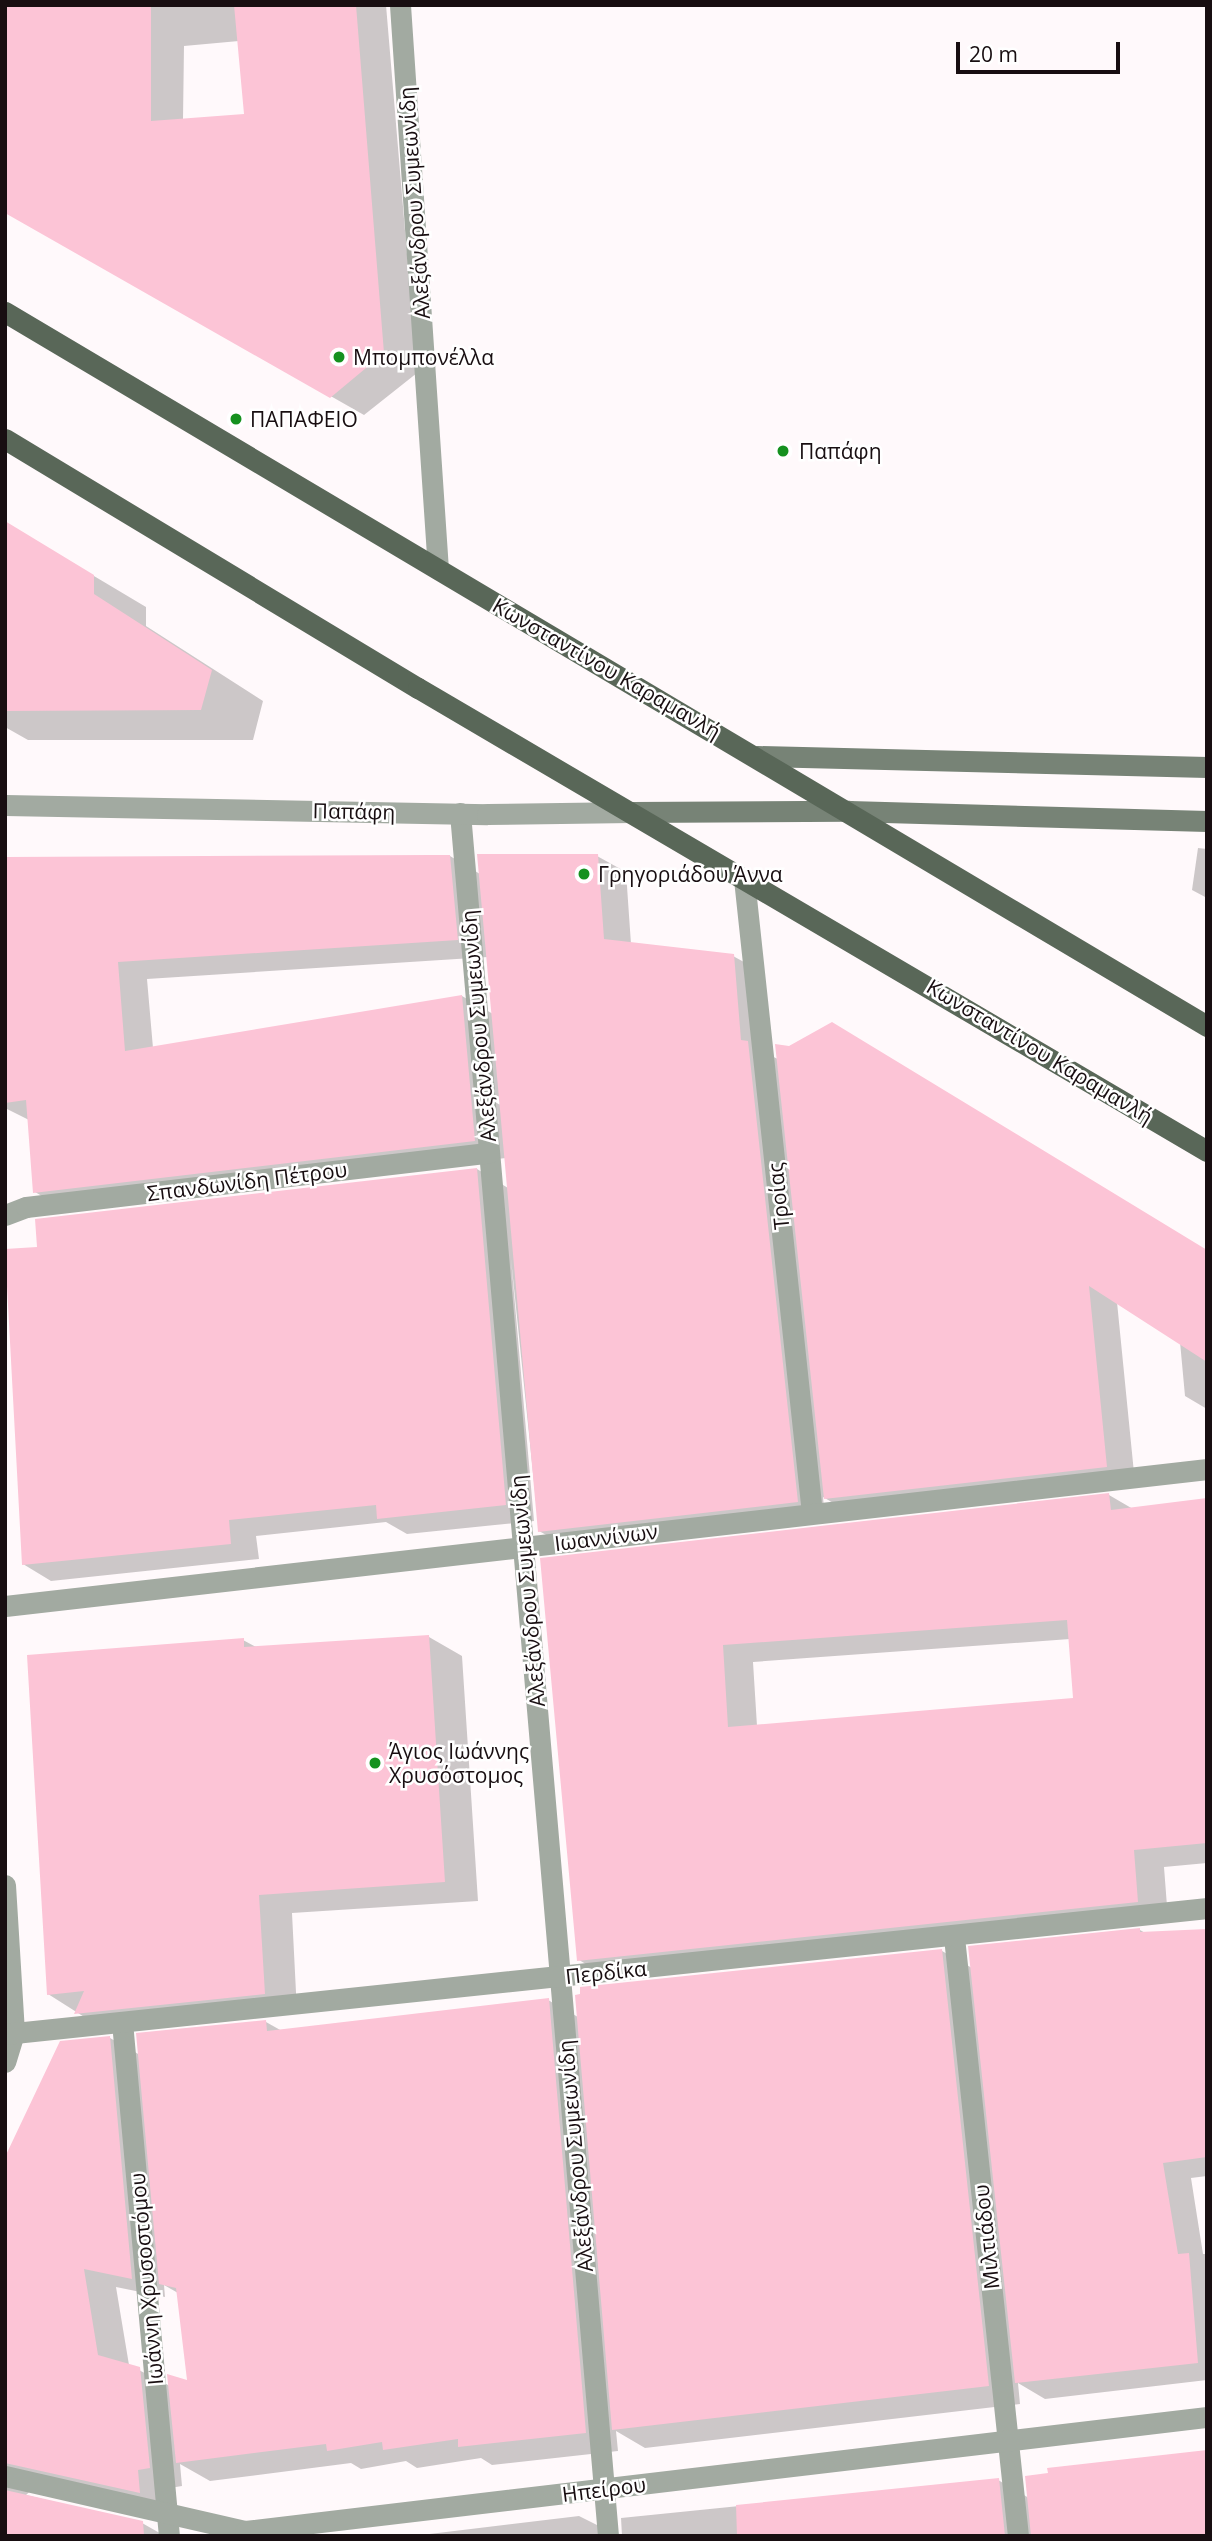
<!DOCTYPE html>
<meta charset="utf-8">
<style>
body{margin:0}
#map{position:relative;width:1212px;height:2541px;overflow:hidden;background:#fff9fb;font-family:"Open Sans",sans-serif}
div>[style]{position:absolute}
.shadow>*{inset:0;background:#0003}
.building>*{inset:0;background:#fcc4d6}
.minor>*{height:21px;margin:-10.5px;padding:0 10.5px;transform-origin:10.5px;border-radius:10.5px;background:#a2aaa1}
.tertiary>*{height:21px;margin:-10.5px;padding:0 10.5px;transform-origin:10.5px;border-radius:10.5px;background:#a2aaa1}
.secondary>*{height:21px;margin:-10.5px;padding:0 10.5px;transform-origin:10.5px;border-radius:10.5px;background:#778376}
.primary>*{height:21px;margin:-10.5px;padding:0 10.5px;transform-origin:10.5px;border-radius:10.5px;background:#596758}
.dots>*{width:19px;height:19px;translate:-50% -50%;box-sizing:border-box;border:4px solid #fff;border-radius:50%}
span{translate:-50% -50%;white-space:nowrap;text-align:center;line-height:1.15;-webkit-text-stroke:5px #fff;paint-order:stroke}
.street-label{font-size:21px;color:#180e11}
.poi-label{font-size:21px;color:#180e11}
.left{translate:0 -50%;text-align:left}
.frame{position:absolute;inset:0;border:7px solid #180e11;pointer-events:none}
.scale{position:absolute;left:956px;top:42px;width:164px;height:32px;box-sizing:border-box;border:4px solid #180e11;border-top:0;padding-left:9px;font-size:21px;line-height:24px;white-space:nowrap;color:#180e11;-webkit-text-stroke:5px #fff;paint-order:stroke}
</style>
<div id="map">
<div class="shadow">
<i style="clip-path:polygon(evenodd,5px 5px,386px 5px,417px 373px,364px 415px,5px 211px,5px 5px,239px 41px,246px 115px,183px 120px,184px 46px,239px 41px)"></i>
<i style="clip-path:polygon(5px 523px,146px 607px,146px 626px,263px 701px,253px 740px,28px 740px,5px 727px)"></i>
<i style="clip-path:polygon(1198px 848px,1207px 849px,1207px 898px,1192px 890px)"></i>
<i style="clip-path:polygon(evenodd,450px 856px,480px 874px,597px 856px,626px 872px,631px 944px,733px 956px,762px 972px,769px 1055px,1207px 1251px,1207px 1409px,1185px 1396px,1180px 1342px,1117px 1302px,1135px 1483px,854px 1515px,823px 1497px,825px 1518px,568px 1547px,539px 1531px,511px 1259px,534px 1521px,407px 1534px,386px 1522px,256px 1536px,259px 1559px,51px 1581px,23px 1564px,39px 1248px,477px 1169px,508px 1188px,506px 1158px,64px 1209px,35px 1192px,29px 1120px,5px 1108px,5px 859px,450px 856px,488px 957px,493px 1014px,462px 996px,153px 1048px,147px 979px,488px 957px)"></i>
<i style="clip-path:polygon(evenodd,1109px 1495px,1133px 1509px,1207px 1500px,1207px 1863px,1164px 1867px,1168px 1919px,610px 1978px,579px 1960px,542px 1560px,1109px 1495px,1070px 1639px,1075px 1699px,757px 1726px,753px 1662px,1070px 1639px)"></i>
<i style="clip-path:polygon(429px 1637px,462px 1656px,478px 1901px,292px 1913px,297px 2012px,108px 2032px,48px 1994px,243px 1640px,258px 1648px)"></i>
<i style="clip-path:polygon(evenodd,1140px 1930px,1147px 1934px,1207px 1931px,1207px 2176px,1191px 2178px,1203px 2254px,1207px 2254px,1207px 2380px,1045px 2399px,1018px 2383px,1020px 2404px,645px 2448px,616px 2431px,618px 2451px,492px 2465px,481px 2458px,417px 2468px,406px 2461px,361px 2469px,351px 2463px,210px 2481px,180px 2464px,182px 2486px,170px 2488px,172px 2511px,41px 2481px,26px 2495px,142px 2523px,165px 2536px,5px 2536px,5px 2159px,110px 2038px,140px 2055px,266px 2022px,282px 2031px,548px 2000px,578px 2017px,942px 1951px,972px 1968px,1140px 1930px,164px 2285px,178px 2293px,189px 2382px,170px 2386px,129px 2365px,116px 2287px,165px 2297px,164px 2285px)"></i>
<i style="clip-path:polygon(998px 2480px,1029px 2498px,1207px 2536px,622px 2536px,621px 2518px)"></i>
<i style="clip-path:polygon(579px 2516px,619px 2536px,413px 2536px)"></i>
</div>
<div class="building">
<i style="clip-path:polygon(5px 5px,151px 5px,151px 121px,244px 114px,234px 5px,356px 5px,384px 353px,330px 398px,5px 213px)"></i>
<i style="clip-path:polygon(5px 521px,94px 575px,94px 594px,212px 670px,201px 710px,5px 711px)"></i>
<i style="clip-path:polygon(477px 854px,598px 854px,604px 939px,734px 954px,741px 1040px,748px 1041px,798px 1502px,538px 1532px)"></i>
<i style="clip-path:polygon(432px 855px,450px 855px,458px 940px,118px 962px,125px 1051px,462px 995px,475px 1141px,33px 1193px,26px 1100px,5px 1103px,5px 857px)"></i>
<i style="clip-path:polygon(832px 1022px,1207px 1250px,1207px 1362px,1089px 1286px,1107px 1467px,824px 1499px,775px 1044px,789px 1046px)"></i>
<i style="clip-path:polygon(477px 1168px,506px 1505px,377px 1519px,376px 1505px,229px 1520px,231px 1544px,22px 1565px,5px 1249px,37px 1247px,35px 1219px)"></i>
<i style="clip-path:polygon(evenodd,1109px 1493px,1111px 1510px,1207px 1498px,1207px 1843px,1134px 1850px,1138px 1902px,577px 1961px,540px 1558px,1109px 1493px,1067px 1620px,1073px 1698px,728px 1727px,723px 1645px,1067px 1620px)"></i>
<i style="clip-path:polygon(429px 1635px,445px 1882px,259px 1895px,265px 1994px,74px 2014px,84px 1991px,47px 1995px,27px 1655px,244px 1638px,244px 1647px)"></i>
<i style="clip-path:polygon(1140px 1928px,1140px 1932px,1207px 1929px,1207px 2157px,1163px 2163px,1178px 2254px,1189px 2253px,1198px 2363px,1015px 2383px,968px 1946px)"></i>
<i style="clip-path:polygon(942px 1949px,989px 2386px,612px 2430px,575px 1995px,580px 1994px,580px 1987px)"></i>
<i style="clip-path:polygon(549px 1998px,586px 2433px,458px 2447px,458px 2439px,383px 2450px,382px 2442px,327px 2451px,326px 2444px,176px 2463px,167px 2374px,187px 2380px,176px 2288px,159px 2284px,136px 2033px,266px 2020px,267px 2031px)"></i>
<i style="clip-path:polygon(110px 2036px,132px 2279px,84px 2269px,98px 2355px,140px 2367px,150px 2468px,138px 2470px,140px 2493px,5px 2463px,5px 2157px,60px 2041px)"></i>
<i style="clip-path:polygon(1207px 2450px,1207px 2536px,1031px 2536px,1025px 2476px,1048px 2473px,1047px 2468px)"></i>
<i style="clip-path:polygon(999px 2478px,1005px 2536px,737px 2536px,736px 2505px)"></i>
<i style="clip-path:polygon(5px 2490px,143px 2521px,144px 2536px,5px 2536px)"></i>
</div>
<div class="minor">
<i style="left:400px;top:5px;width:565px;rotate:86.15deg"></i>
<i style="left:460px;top:813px;width:1729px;rotate:85.09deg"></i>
<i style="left:744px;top:879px;width:638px;rotate:83.88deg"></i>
<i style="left:5px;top:1215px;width:22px;rotate:-21deg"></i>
<i style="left:26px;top:1207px;width:466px;rotate:-6.7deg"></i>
<i style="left:5px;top:1606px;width:1210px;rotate:-6.5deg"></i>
<i style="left:5px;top:1885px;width:148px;rotate:86.5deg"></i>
<i style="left:14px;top:2033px;width:30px;rotate:107deg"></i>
<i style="left:954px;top:1937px;width:602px;rotate:83.9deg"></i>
<i style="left:122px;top:2022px;width:516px;rotate:84.78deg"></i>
<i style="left:5px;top:2034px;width:1209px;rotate:-5.98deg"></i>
<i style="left:5px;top:2476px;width:246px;rotate:12.9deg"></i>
<i style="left:245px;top:2531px;width:969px;rotate:-6.76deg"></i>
</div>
<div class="tertiary">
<i style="left:5px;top:805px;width:482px;rotate:1.1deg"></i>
<i style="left:487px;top:814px;width:145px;rotate:-0.8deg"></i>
</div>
<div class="secondary">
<i style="left:757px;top:756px;width:450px;rotate:1.4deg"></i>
<i style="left:632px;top:812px;width:217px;rotate:-0.3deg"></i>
<i style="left:849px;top:811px;width:358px;rotate:1.6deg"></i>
</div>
<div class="primary">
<i style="left:5px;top:312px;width:1398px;rotate:30.71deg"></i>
<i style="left:5px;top:439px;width:482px;rotate:31.1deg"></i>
<i style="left:418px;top:688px;width:915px;rotate:30.41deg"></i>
</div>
<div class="dots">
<i style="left:339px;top:357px;background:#15911f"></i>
<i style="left:236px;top:419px;background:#15911f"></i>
<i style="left:783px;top:451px;background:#15911f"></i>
<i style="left:584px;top:874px;background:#15911f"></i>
<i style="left:375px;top:1763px;background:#15911f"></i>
</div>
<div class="street-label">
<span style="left:414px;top:203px;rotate:-94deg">Αλεξάνδρου Συμεωνίδη</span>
<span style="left:607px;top:668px;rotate:30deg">Κωνσταντίνου Καραμανλή</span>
<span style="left:354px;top:811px;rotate:1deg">Παπάφη</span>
<span style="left:478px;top:1026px;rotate:-95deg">Αλεξάνδρου Συμεωνίδη</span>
<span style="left:1040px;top:1051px;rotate:31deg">Κωνσταντίνου Καραμανλή</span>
<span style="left:247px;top:1181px;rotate:-7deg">Σπανδωνίδη Πέτρου</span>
<span style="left:778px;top:1196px;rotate:-96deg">Τροίας</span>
<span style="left:606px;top:1537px;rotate:-7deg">Ιωαννίνων</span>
<span style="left:527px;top:1591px;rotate:-95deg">Αλεξάνδρου Συμεωνίδη</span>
<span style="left:606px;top:1972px;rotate:-6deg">Περδίκα</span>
<span style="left:575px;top:2156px;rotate:-95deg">Αλεξάνδρου Συμεωνίδη</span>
<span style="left:986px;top:2237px;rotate:-96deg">Μιλτιάδου</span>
<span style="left:146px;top:2279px;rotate:-95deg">Ιωάννη Χρυσοστόμου</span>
<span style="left:604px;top:2489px;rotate:-7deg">Ηπείρου</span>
</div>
<div class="poi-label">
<span class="left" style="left:353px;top:357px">Μπομπονέλλα</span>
<span class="left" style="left:250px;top:419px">ΠΑΠΑΦΕΙΟ</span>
<span class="left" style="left:799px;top:451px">Παπάφη</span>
<span class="left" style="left:598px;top:874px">Γρηγοριάδου Άννα</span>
<span class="left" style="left:389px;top:1763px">Άγιος Ιωάννης<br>Χρυσόστομος</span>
</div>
<div class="frame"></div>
<div class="scale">20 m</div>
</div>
